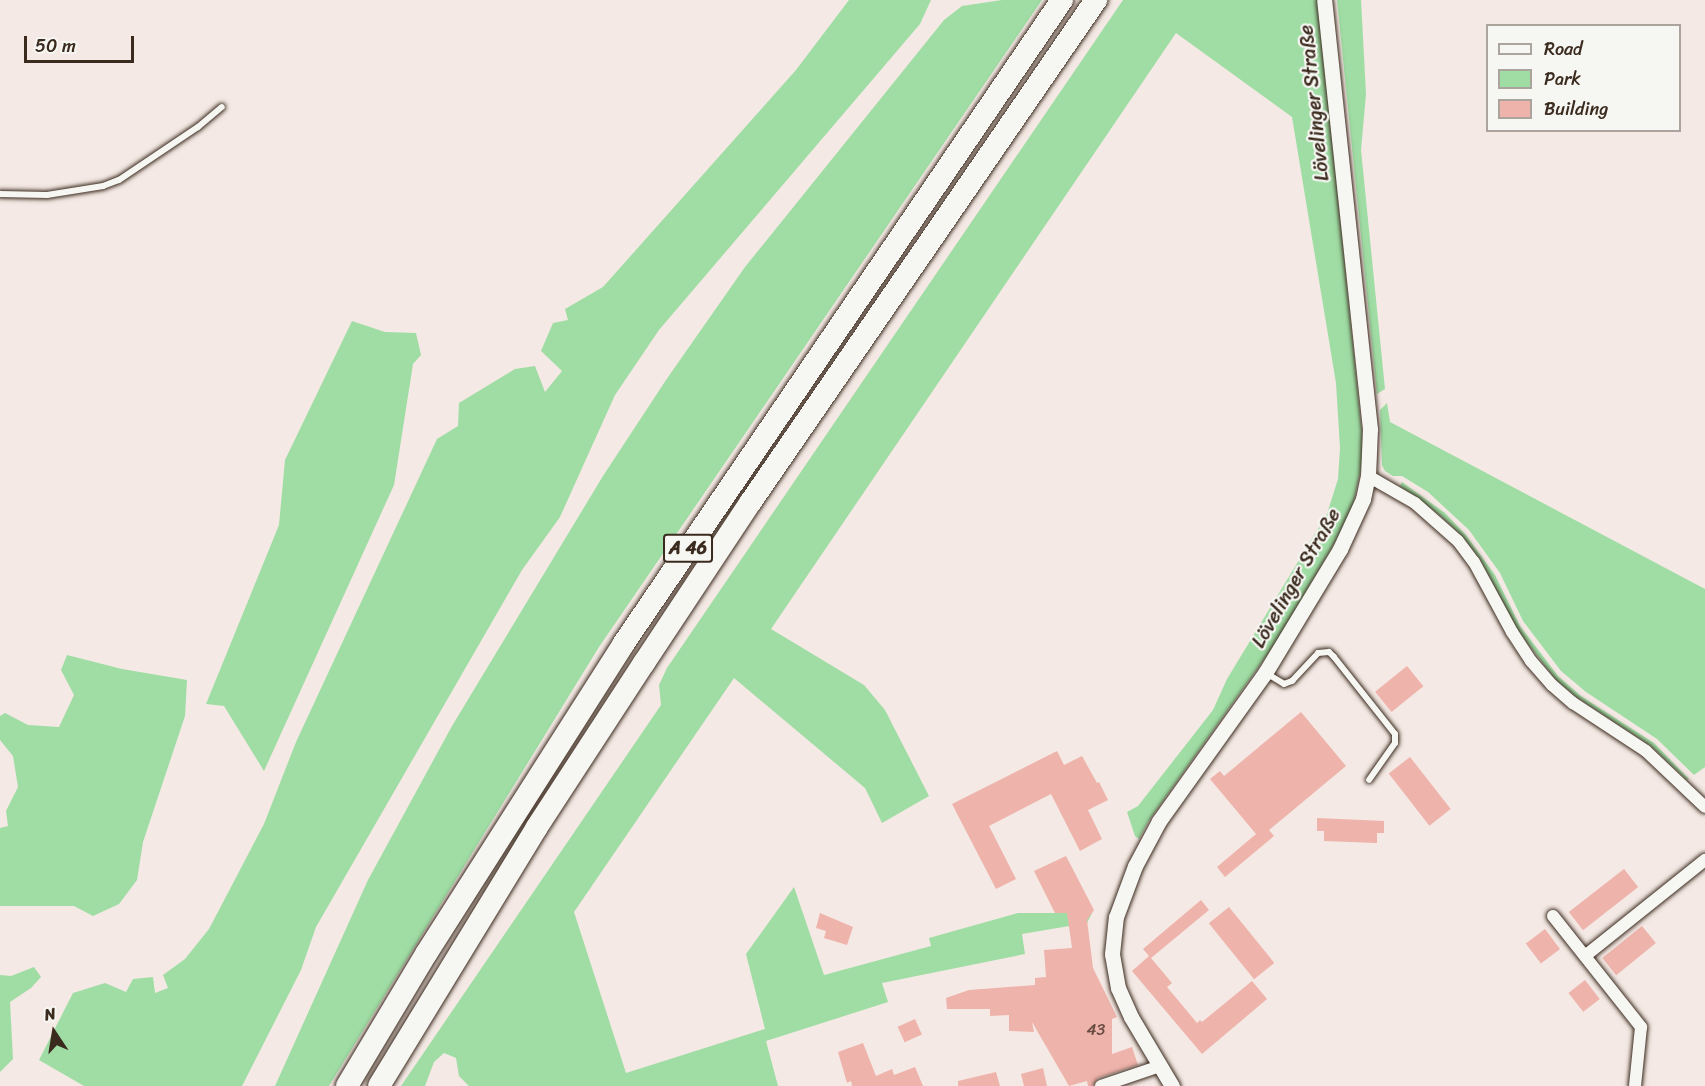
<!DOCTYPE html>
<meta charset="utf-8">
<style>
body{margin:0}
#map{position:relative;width:1705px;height:1086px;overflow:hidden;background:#f4e9e4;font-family:Sriracha,sans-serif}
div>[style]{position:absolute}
.green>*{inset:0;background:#9fdda4}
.building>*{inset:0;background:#eeb3ab;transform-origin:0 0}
.roads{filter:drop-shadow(0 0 2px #3b2a1e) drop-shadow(0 0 2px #3b2a1e)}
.service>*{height:6px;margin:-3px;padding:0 3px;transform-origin:3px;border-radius:3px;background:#f6f6f2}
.minor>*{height:12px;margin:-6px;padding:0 6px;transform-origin:6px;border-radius:6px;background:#f6f6f2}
.tertiary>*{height:15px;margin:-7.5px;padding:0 7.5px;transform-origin:7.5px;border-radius:7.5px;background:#f6f6f2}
.motorway>*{height:22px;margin:-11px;padding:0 11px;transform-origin:11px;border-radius:11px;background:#f6f6f2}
span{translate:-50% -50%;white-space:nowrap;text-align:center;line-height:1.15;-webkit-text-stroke:4.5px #f6f6f2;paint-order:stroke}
.number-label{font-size:16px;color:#684c41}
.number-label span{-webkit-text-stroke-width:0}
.shield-label span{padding:2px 4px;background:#f6f6f2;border:2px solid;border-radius:4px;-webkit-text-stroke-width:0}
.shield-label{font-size:18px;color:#3b2a1e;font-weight:700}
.street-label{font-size:20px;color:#3b2a1e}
.legend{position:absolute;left:1486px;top:24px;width:195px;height:108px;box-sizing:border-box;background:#f6f6f2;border:2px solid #aba49d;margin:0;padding:8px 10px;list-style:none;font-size:18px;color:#3b2a1e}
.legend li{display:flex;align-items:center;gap:12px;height:30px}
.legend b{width:30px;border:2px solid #aba49d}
.north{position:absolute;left:24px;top:1002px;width:60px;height:60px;-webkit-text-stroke:4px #f6f6f2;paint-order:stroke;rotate:348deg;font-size:16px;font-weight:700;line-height:24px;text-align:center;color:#3b2a1e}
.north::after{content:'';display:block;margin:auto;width:21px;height:27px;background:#3b2a1e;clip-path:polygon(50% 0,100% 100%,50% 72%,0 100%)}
.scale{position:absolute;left:24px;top:36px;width:110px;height:27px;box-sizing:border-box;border:3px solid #3b2a1e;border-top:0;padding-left:8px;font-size:18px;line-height:21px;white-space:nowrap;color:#3b2a1e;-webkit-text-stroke:4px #f6f6f2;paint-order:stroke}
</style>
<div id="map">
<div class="green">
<i style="clip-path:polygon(849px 0,931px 0,920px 24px,659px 330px,615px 395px,560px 517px,522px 570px,316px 927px,301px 970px,242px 1086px,84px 1086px,39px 1060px,73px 993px,105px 983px,126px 992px,133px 979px,153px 977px,155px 993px,168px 988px,163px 975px,185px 959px,209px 929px,264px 824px,296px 742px,437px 439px,458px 426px,459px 403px,515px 369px,535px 366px,545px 392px,562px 371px,541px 351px,553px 323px,568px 320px,565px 309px,603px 287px,796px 70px)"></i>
<i style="clip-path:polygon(1002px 0,1042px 0,599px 647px,329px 1086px,275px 1086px,368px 880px,452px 726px,603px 476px,666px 380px,745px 267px,944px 20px,962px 6px)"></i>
<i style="clip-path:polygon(1123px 0,1318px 0,1364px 453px,1353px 506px,1334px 544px,1277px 641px,1148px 822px,1139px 839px,1135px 836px,1127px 812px,1138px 806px,1213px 710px,1227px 679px,1327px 514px,1338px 479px,1340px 448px,1336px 383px,1292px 117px,1176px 33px,771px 629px,864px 685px,885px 710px,929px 796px,882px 823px,865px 788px,734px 678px,574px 912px,626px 1073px,765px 1029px,746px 954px,794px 887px,824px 975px,931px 946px,929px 938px,1018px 913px,1092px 913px,1087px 923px,1022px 934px,1025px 954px,882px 983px,888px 1002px,766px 1041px,778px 1086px,469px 1086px,459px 1076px,456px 1058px,444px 1053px,434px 1062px,425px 1086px,401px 1086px,661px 705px,659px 685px,667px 668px)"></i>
<i style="clip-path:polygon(1337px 0,1361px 0,1366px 94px,1361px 150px,1385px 389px,1377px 394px)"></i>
<i style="clip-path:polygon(352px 321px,385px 332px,416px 333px,421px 355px,413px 364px,394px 485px,264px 771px,224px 706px,206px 704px,279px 525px,285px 460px)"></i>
<i style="clip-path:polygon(1387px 403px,1390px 422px,1705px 589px,1705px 767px,1694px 775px,1657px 739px,1586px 692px,1561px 671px,1523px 621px,1500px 573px,1469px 530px,1428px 492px,1402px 476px,1393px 476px,1385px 471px,1382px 465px,1380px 410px)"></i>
<i style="clip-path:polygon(1402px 482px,1445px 513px,1466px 535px,1495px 575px,1520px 626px,1558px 676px,1581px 696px,1654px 743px,1689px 779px,1687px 780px,1651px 746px,1578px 698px,1556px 680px,1517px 629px,1480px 559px,1464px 538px,1442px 517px,1400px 486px)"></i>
<i style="clip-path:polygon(67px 655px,122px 669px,187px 680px,185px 716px,143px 842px,137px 880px,119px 904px,93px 916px,74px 906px,0 906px,0 828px,8px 826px,6px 811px,18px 787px,13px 756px,0 740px,0 716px,5px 713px,28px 725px,59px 727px,74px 695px,61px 670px)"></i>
<i style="clip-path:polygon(34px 967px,41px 977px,31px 988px,10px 1002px,13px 1059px,0 1072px,0 975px,11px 976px)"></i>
</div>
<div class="building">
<i style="left:1407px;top:666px;width:26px;height:41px;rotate:51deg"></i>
<i style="clip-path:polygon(1301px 712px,1346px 766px,1269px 830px,1274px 836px,1225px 877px,1217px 867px,1256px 834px,1210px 779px,1220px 771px,1224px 776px)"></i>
<i style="clip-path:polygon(1057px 751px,1064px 765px,1082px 756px,1097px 783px,1099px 782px,1108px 800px,1088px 810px,1102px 839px,1080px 851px,1051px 794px,989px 826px,1016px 879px,996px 889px,952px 804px)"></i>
<i style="left:1410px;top:757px;width:66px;height:27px;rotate:52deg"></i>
<i style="clip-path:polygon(1317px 818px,1384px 821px,1384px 833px,1377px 833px,1377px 843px,1324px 841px,1324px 831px,1317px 831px)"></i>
<i style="clip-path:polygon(1066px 856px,1094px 910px,1087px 920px,1093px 968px,1117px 1017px,1112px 1019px,1112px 1054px,1132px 1047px,1138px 1065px,1098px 1078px,1093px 1086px,1088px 1086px,1087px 1081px,1069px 1086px,1032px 1022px,1034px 1032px,1009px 1031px,1009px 1015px,990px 1016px,990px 1009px,947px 1009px,946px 998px,969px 990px,1035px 985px,1035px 978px,1046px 977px,1044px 950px,1072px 948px,1067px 913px,1055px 913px,1034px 871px)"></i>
<i style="left:1624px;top:869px;width:23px;height:70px;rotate:52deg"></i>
<i style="clip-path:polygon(1201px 900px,1209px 910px,1151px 958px,1172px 983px,1167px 987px,1197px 1023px,1200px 1020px,1202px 1022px,1252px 981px,1267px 999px,1202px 1054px,1132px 971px,1149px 956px,1143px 949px)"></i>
<i style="left:1229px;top:907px;width:72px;height:26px;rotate:51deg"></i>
<i style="clip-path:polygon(820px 913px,853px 927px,847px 945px,824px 938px,826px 931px,816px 928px)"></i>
<i style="left:1642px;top:926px;width:22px;height:51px;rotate:51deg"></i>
<i style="left:1545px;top:929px;width:25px;height:24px;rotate:53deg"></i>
<i style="left:1585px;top:980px;width:24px;height:21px;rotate:52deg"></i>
<i style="left:915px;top:1019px;width:17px;height:19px;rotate:66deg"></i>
<i style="clip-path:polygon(863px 1043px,876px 1076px,892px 1069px,894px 1075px,915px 1067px,923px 1086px,852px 1086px,851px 1081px,847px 1083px,838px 1052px)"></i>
<i style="clip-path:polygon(1043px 1068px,1047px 1086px,1024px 1086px,1021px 1074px)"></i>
<i style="clip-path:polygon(996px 1072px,1000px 1086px,958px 1086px,958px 1081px)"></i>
</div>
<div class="roads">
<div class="service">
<i style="left:0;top:194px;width:47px;rotate:1.2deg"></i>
<i style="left:47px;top:195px;width:57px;rotate:-9.1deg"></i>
<i style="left:103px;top:186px;width:17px;rotate:-21deg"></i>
<i style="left:119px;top:180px;width:95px;rotate:-33.9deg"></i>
<i style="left:198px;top:127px;width:31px;rotate:-40deg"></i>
<i style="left:1266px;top:673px;width:21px;rotate:31deg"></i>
<i style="left:1284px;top:684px;width:9px;rotate:-21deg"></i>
<i style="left:1292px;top:681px;width:38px;rotate:-47deg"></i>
<i style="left:1318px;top:653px;width:11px;rotate:-5deg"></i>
<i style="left:1329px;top:652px;width:7px;rotate:45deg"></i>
<i style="left:1334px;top:657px;width:98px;rotate:51.6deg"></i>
<i style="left:1395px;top:734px;width:9px;rotate:90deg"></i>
<i style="left:1395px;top:743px;width:45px;rotate:125.1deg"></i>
</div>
<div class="minor">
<i style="left:1368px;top:476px;width:54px;rotate:29.9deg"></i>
<i style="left:1415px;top:503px;width:57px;rotate:41.5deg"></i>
<i style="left:1458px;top:541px;width:26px;rotate:53deg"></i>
<i style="left:1474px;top:562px;width:80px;rotate:61.5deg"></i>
<i style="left:1512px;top:632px;width:35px;rotate:57deg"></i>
<i style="left:1531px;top:661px;width:32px;rotate:49deg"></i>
<i style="left:1552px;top:685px;width:28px;rotate:41deg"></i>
<i style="left:1573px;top:703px;width:87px;rotate:33.3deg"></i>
<i style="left:1646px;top:751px;width:81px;rotate:43.5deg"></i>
<i style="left:1553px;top:916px;width:142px;rotate:51.6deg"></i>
<i style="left:1641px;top:1027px;width:59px;rotate:95.8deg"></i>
<i style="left:1585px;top:956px;width:154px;rotate:-38.7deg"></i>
<i style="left:1101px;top:1086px;width:62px;rotate:-18.7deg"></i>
</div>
<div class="tertiary">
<i style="left:1172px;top:1086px;width:80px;rotate:-120.7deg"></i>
<i style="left:1131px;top:1017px;width:32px;rotate:-114deg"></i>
<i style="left:1118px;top:988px;width:35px;rotate:-100deg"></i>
<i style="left:1112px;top:954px;width:37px;rotate:-84deg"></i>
<i style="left:1116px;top:917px;width:54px;rotate:-69.6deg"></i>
<i style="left:1135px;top:866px;width:51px;rotate:-61.9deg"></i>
<i style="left:1159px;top:821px;width:182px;rotate:-54.4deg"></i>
<i style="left:1265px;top:673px;width:145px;rotate:-58.8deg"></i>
<i style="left:1340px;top:549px;width:55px;rotate:-65.3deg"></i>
<i style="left:1363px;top:499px;width:24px;rotate:-78deg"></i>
<i style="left:1368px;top:476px;width:47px;rotate:-87.6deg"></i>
<i style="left:1370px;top:429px;width:431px;rotate:-96.1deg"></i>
</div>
<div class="motorway">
<i style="left:347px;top:1086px;width:154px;rotate:-59.1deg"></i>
<i style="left:426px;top:954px;width:369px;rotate:-57.5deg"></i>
<i style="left:624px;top:643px;width:778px;rotate:-55.74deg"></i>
<i style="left:379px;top:1086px;width:303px;rotate:-58.6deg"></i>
<i style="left:537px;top:827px;width:196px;rotate:-56.9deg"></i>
<i style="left:644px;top:663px;width:192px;rotate:-56.5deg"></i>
<i style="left:750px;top:503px;width:611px;rotate:-55.48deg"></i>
</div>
</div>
<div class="number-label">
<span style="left:1096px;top:1030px">43</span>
</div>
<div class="shield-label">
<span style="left:688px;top:548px">A 46</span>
</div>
<div class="street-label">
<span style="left:1314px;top:103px;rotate:-96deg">Lövelinger Straße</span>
<span style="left:1296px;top:578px;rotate:-60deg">Lövelinger Straße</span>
</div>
<ul class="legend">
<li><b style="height:8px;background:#f6f6f2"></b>Road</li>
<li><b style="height:16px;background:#9fdda4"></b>Park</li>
<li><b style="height:16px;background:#eeb3ab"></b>Building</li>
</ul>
<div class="north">N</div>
<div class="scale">50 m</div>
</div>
